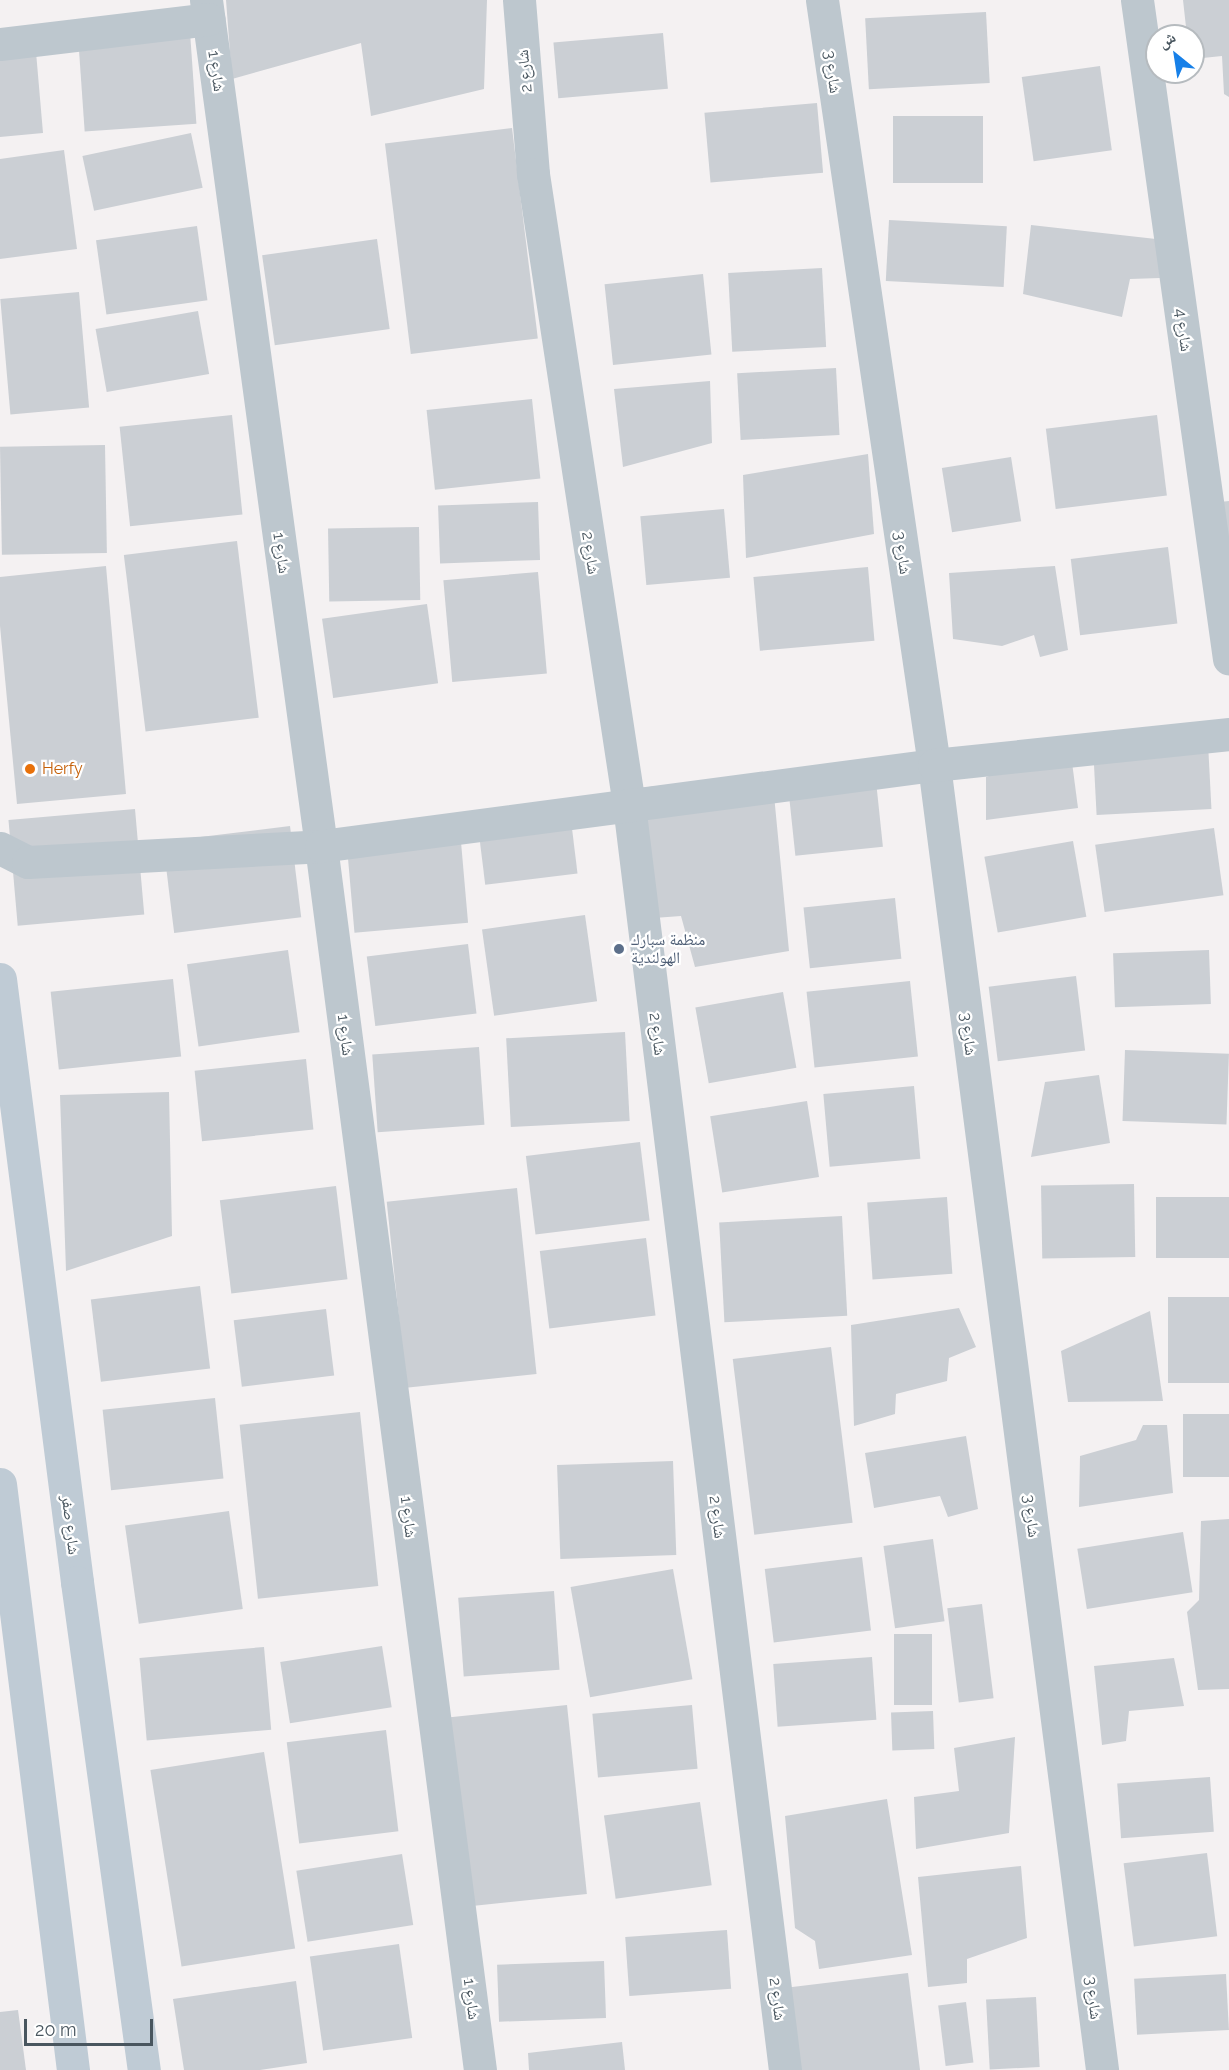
<!DOCTYPE html>
<meta charset="utf-8">
<style>
body{margin:0}
#map{position:relative;width:1229px;height:2070px;overflow:hidden;background:#f4f1f2;font-family:Raleway,"Noto Naskh Arabic",sans-serif}
div>[style]{position:absolute}
.building>*{inset:0;background:#cbcfd4;transform-origin:0 0}
.street>*{height:33px;margin:-16.5px;padding:0 16.5px;transform-origin:16.5px;border-radius:16.5px;background:#bdc7ce}
.secondary>*{height:33px;margin:-16.5px;padding:0 16.5px;transform-origin:16.5px;border-radius:16.5px;background:#bfcbd5}
.dots>*{width:16px;height:16px;translate:-50% -50%;box-sizing:border-box;border:3px solid #fff;border-radius:50%}
span{translate:-50% -50%;white-space:nowrap;text-align:center;line-height:1.15;-webkit-text-stroke:4.5px #fff;paint-order:stroke}
.street-label{font-size:16px;color:#49565f}
.food-label{font-size:16px;color:#c56008}
.left{translate:0 -50%;text-align:left}
.service-label{font-size:16px;color:#4e5e75}
.north{position:absolute;left:1145px;top:24px;width:60px;height:60px;box-sizing:border-box;background:#fff;border:2px solid #b6bbbf;border-radius:50%;rotate:330deg;font-size:16px;font-weight:700;line-height:24px;text-align:center;color:#49565f}
.north::after{content:'';display:block;margin:auto;width:21px;height:27px;background:#1780e8;clip-path:polygon(50% 0,100% 100%,50% 72%,0 100%)}
.scale{position:absolute;left:24px;top:2019px;width:129px;height:27px;box-sizing:border-box;border:3px solid #49565f;border-top:0;padding-left:8px;font-size:18px;line-height:21px;white-space:nowrap;color:#49565f;-webkit-text-stroke:4px #fff;paint-order:stroke}
</style>
<div id="map">
<div class="building">
<i style="clip-path:polygon(226px 0,487px 0,484px 89px,371px 116px,361px 43px,232px 79px)"></i>
<i style="clip-path:polygon(1183px 0,1229px 0,1229px 97px,1224px 94px,1222px 56px,1193px 59px,1193px 36px,1187px 36px)"></i>
<i style="left:986px;top:12px;width:71px;height:121px;rotate:87deg"></i>
<i style="left:190px;top:32px;width:92px;height:112px;rotate:86deg"></i>
<i style="left:663px;top:33px;width:56px;height:110px;rotate:85deg"></i>
<i style="clip-path:polygon(36px 52px,43px 133px,0 137px,0 56px)"></i>
<i style="left:1100px;top:66px;width:85px;height:79px;rotate:82deg"></i>
<i style="left:817px;top:103px;width:70px;height:113px;rotate:85deg"></i>
<i style="left:893px;top:116px;width:90px;height:67px"></i>
<i style="left:512px;top:128px;width:212px;height:128px;rotate:83deg"></i>
<i style="left:191px;top:133px;width:56px;height:111px;rotate:78deg"></i>
<i style="clip-path:polygon(64px 150px,77px 249px,0 259px,0 159px)"></i>
<i style="left:889px;top:220px;width:118px;height:61px;rotate:3deg"></i>
<i style="clip-path:polygon(1031px 225px,1156px 239px,1160px 278px,1130px 279px,1122px 317px,1023px 294px)"></i>
<i style="left:197px;top:226px;width:75px;height:102px;rotate:82deg"></i>
<i style="left:377px;top:239px;width:91px;height:116px;rotate:82deg"></i>
<i style="left:822px;top:268px;width:79px;height:94px;rotate:87deg"></i>
<i style="left:703px;top:274px;width:81px;height:99px;rotate:84deg"></i>
<i style="left:79px;top:292px;width:116px;height:79px;rotate:85deg"></i>
<i style="left:198px;top:311px;width:64px;height:104px;rotate:80deg"></i>
<i style="left:836px;top:368px;width:67px;height:99px;rotate:87deg"></i>
<i style="clip-path:polygon(710px 381px,712px 443px,623px 467px,614px 389px)"></i>
<i style="left:532px;top:399px;width:80px;height:106px;rotate:84deg"></i>
<i style="left:232px;top:415px;width:100px;height:113px;rotate:84deg"></i>
<i style="left:1157px;top:415px;width:81px;height:112px;rotate:83deg"></i>
<i style="left:105px;top:445px;width:108px;height:105px;rotate:89deg"></i>
<i style="clip-path:polygon(868px 454px,874px 534px,746px 558px,743px 475px)"></i>
<i style="left:1011px;top:457px;width:65px;height:70px;rotate:81deg"></i>
<i style="clip-path:polygon(1229px 501px,1229px 557px,1220px 502px)"></i>
<i style="left:538px;top:502px;width:58px;height:100px;rotate:88deg"></i>
<i style="left:724px;top:509px;width:69px;height:84px;rotate:85deg"></i>
<i style="left:419px;top:527px;width:73px;height:91px;rotate:89deg"></i>
<i style="left:237px;top:541px;width:178px;height:114px;rotate:83deg"></i>
<i style="left:1168px;top:547px;width:77px;height:98px;rotate:83deg"></i>
<i style="clip-path:polygon(106px 566px,126px 794px,17px 804px,0 626px,0 577px)"></i>
<i style="clip-path:polygon(1055px 566px,1068px 650px,1040px 657px,1034px 635px,1002px 646px,953px 639px,949px 573px)"></i>
<i style="left:868px;top:567px;width:74px;height:115px;rotate:85deg"></i>
<i style="left:538px;top:572px;width:102px;height:95px;rotate:85deg"></i>
<i style="left:427px;top:604px;width:80px;height:106px;rotate:82deg"></i>
<i style="left:1208px;top:743px;width:66px;height:115px;rotate:87deg"></i>
<i style="clip-path:polygon(1070px 747px,1078px 808px,986px 820px,986px 777px)"></i>
<i style="clip-path:polygon(772px 774px,789px 951px,695px 967px,681px 916px,654px 918px,639px 788px)"></i>
<i style="left:876px;top:781px;width:66px;height:88px;rotate:84deg"></i>
<i style="left:569px;top:804px;width:70px;height:93px;rotate:83deg"></i>
<i style="left:135px;top:809px;width:106px;height:127px;rotate:85deg"></i>
<i style="left:290px;top:826px;width:92px;height:128px;rotate:83deg"></i>
<i style="left:1214px;top:828px;width:68px;height:120px;rotate:82deg"></i>
<i style="left:1073px;top:841px;width:77px;height:90px;rotate:80deg"></i>
<i style="left:461px;top:842px;width:81px;height:114px;rotate:85deg"></i>
<i style="left:895px;top:898px;width:61px;height:92px;rotate:84deg"></i>
<i style="left:585px;top:915px;width:87px;height:104px;rotate:82deg"></i>
<i style="left:468px;top:944px;width:70px;height:102px;rotate:83deg"></i>
<i style="left:288px;top:950px;width:83px;height:102px;rotate:82deg"></i>
<i style="left:1209px;top:950px;width:54px;height:96px;rotate:88deg"></i>
<i style="left:1076px;top:976px;width:75px;height:88px;rotate:83deg"></i>
<i style="left:173px;top:979px;width:78px;height:123px;rotate:84deg"></i>
<i style="left:910px;top:981px;width:76px;height:104px;rotate:84deg"></i>
<i style="left:783px;top:992px;width:77px;height:89px;rotate:80deg"></i>
<i style="left:625px;top:1032px;width:89px;height:119px;rotate:87deg"></i>
<i style="left:479px;top:1047px;width:78px;height:107px;rotate:86deg"></i>
<i style="left:1125px;top:1050px;width:104px;height:71px;rotate:2deg"></i>
<i style="left:306px;top:1059px;width:71px;height:112px;rotate:84deg"></i>
<i style="clip-path:polygon(1099px 1075px,1110px 1143px,1031px 1157px,1045px 1082px)"></i>
<i style="left:914px;top:1086px;width:73px;height:91px;rotate:85deg"></i>
<i style="clip-path:polygon(169px 1092px,172px 1236px,66px 1271px,60px 1095px)"></i>
<i style="left:807px;top:1101px;width:77px;height:98px;rotate:81deg"></i>
<i style="left:640px;top:1142px;width:79px;height:115px;rotate:83deg"></i>
<i style="left:1134px;top:1184px;width:73px;height:93px;rotate:89deg"></i>
<i style="left:336px;top:1186px;width:94px;height:117px;rotate:83deg"></i>
<i style="left:517px;top:1188px;width:187px;height:131px;rotate:84deg"></i>
<i style="left:947px;top:1197px;width:77px;height:80px;rotate:86deg"></i>
<i style="left:1229px;top:1197px;width:61px;height:73px;rotate:90deg"></i>
<i style="left:842px;top:1216px;width:100px;height:123px;rotate:87deg"></i>
<i style="left:646px;top:1238px;width:78px;height:107px;rotate:83deg"></i>
<i style="left:200px;top:1286px;width:83px;height:110px;rotate:83deg"></i>
<i style="left:1229px;top:1297px;width:86px;height:61px;rotate:90deg"></i>
<i style="clip-path:polygon(959px 1308px,976px 1347px,949px 1358px,947px 1381px,896px 1394px,895px 1414px,854px 1426px,851px 1325px)"></i>
<i style="left:326px;top:1309px;width:67px;height:93px;rotate:83deg"></i>
<i style="clip-path:polygon(1150px 1311px,1163px 1401px,1068px 1402px,1061px 1351px)"></i>
<i style="left:831px;top:1347px;width:177px;height:99px;rotate:83deg"></i>
<i style="left:215px;top:1398px;width:81px;height:113px;rotate:84deg"></i>
<i style="left:360px;top:1412px;width:175px;height:121px;rotate:84deg"></i>
<i style="left:1229px;top:1414px;width:63px;height:46px;rotate:90deg"></i>
<i style="clip-path:polygon(1143px 1425px,1167px 1425px,1173px 1493px,1079px 1507px,1080px 1456px,1136px 1440px)"></i>
<i style="clip-path:polygon(966px 1436px,978px 1509px,948px 1517px,940px 1496px,874px 1508px,865px 1453px)"></i>
<i style="left:673px;top:1461px;width:94px;height:116px;rotate:88deg"></i>
<i style="left:229px;top:1511px;width:99px;height:105px;rotate:82deg"></i>
<i style="clip-path:polygon(1229px 1519px,1229px 1689px,1198px 1690px,1187px 1612px,1199px 1600px,1201px 1521px)"></i>
<i style="left:1183px;top:1532px;width:61px;height:107px;rotate:81deg"></i>
<i style="left:933px;top:1539px;width:83px;height:50px;rotate:82deg"></i>
<i style="left:862px;top:1557px;width:74px;height:98px;rotate:83deg"></i>
<i style="left:673px;top:1569px;width:112px;height:104px;rotate:80deg"></i>
<i style="left:554px;top:1591px;width:79px;height:96px;rotate:86deg"></i>
<i style="left:982px;top:1604px;width:95px;height:35px;rotate:83deg"></i>
<i style="left:894px;top:1634px;width:38px;height:71px"></i>
<i style="left:382px;top:1646px;width:62px;height:103px;rotate:81deg"></i>
<i style="left:264px;top:1647px;width:83px;height:125px;rotate:85deg"></i>
<i style="left:872px;top:1657px;width:63px;height:99px;rotate:86deg"></i>
<i style="clip-path:polygon(1174px 1658px,1184px 1706px,1129px 1711px,1126px 1741px,1102px 1745px,1094px 1666px)"></i>
<i style="left:567px;top:1705px;width:190px;height:120px;rotate:84deg"></i>
<i style="left:692px;top:1705px;width:64px;height:100px;rotate:85deg"></i>
<i style="left:933px;top:1711px;width:38px;height:42px;rotate:88deg"></i>
<i style="left:386px;top:1730px;width:102px;height:100px;rotate:83deg"></i>
<i style="clip-path:polygon(1015px 1737px,1009px 1833px,916px 1849px,914px 1797px,959px 1791px,954px 1748px)"></i>
<i style="left:264px;top:1752px;width:199px;height:115px;rotate:81deg"></i>
<i style="left:1210px;top:1777px;width:55px;height:93px;rotate:86deg"></i>
<i style="clip-path:polygon(887px 1799px,912px 1955px,819px 1969px,815px 1941px,795px 1928px,785px 1816px)"></i>
<i style="left:700px;top:1802px;width:84px;height:97px;rotate:82deg"></i>
<i style="left:1207px;top:1853px;width:84px;height:84px;rotate:83deg"></i>
<i style="left:402px;top:1854px;width:72px;height:107px;rotate:81deg"></i>
<i style="clip-path:polygon(1021px 1866px,1027px 1938px,967px 1959px,967px 1983px,928px 1987px,918px 1877px)"></i>
<i style="left:727px;top:1930px;width:59px;height:102px;rotate:86deg"></i>
<i style="left:399px;top:1944px;width:95px;height:90px;rotate:82deg"></i>
<i style="left:604px;top:1961px;width:57px;height:107px;rotate:88deg"></i>
<i style="clip-path:polygon(908px 1973px,920px 2070px,794px 2070px,784px 1988px)"></i>
<i style="left:1226px;top:1974px;width:56px;height:92px;rotate:87deg"></i>
<i style="clip-path:polygon(296px 1981px,307px 2063px,260px 2070px,184px 2070px,173px 1999px)"></i>
<i style="left:1036px;top:1997px;width:70px;height:50px;rotate:87deg"></i>
<i style="left:966px;top:2002px;width:61px;height:28px;rotate:83deg"></i>
<i style="clip-path:polygon(18px 2010px,26px 2070px,0 2070px,0 2012px)"></i>
<i style="clip-path:polygon(622px 2042px,625px 2070px,529px 2070px,528px 2053px)"></i>
</div>
<div class="street">
<i style="left:206px;top:0;width:854px;rotate:82.26deg"></i>
<i style="left:321px;top:846px;width:1234px;rotate:82.6deg"></i>
<i style="left:519px;top:0;width:175px;rotate:85.4deg"></i>
<i style="left:533px;top:174px;width:638px;rotate:81.35deg"></i>
<i style="left:629px;top:805px;width:1275px;rotate:82.97deg"></i>
<i style="left:822px;top:0;width:773px;rotate:81.67deg"></i>
<i style="left:934px;top:765px;width:1316px;rotate:82.66deg"></i>
<i style="left:1137px;top:0;width:665px;rotate:82.05deg"></i>
<i style="left:0;top:44px;width:210px;rotate:-6.8deg"></i>
<i style="left:0;top:848px;width:31px;rotate:27deg"></i>
<i style="left:28px;top:862px;width:293px;rotate:-3.1deg"></i>
<i style="left:321px;top:846px;width:618px;rotate:-7.53deg"></i>
<i style="left:934px;top:765px;width:297px;rotate:-6deg"></i>
</div>
<div class="secondary">
<i style="left:0;top:979px;width:608px;rotate:82.72deg"></i>
<i style="left:77px;top:1582px;width:493px;rotate:82.2deg"></i>
<i style="left:0;top:1484px;width:591px;rotate:82.9deg"></i>
</div>
<div class="dots">
<i style="left:30px;top:769px;background:#e8710a"></i>
<i style="left:619px;top:949px;background:#5c6f8a"></i>
</div>
<div class="street-label">
<span style="left:216px;top:71px;rotate:82deg">شارع 1</span>
<span style="left:525px;top:71px;rotate:-95deg">شارع 2</span>
<span style="left:832px;top:72px;rotate:82deg">شارع 3</span>
<span style="left:1183px;top:330px;rotate:82deg">شارع 4</span>
<span style="left:281px;top:553px;rotate:82deg">شارع 1</span>
<span style="left:590px;top:553px;rotate:81deg">شارع 2</span>
<span style="left:902px;top:553px;rotate:82deg">شارع 3</span>
<span style="left:657px;top:1034px;rotate:83deg">شارع 2</span>
<span style="left:968px;top:1034px;rotate:83deg">شارع 3</span>
<span style="left:345px;top:1035px;rotate:83deg">شارع 1</span>
<span style="left:1031px;top:1516px;rotate:83deg">شارع 3</span>
<span style="left:408px;top:1517px;rotate:83deg">شارع 1</span>
<span style="left:717px;top:1517px;rotate:83deg">شارع 2</span>
<span style="left:70px;top:1525px;rotate:83deg">شارع صفر</span>
<span style="left:1093px;top:1998px;rotate:83deg">شارع 3</span>
<span style="left:471px;top:1999px;rotate:83deg">شارع 1</span>
<span style="left:777px;top:1999px;rotate:83deg">شارع 2</span>
</div>
<div class="food-label">
<span class="left" style="left:42px;top:769px">Herfy</span>
</div>
<div class="service-label">
<span class="left" style="left:631px;top:949px">منظمة سبارك<br>الهولندية</span>
</div>
<div class="north">ش</div>
<div class="scale">20 m</div>
</div>
